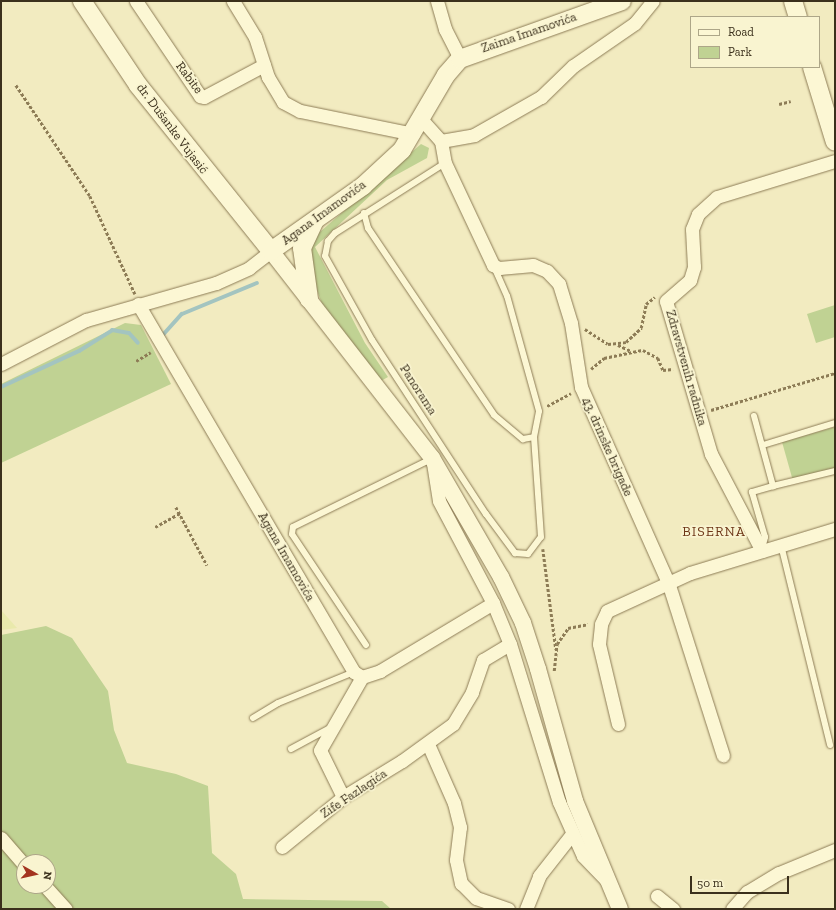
<!DOCTYPE html>
<meta charset="utf-8">
<style>
body{margin:0}
#map{position:relative;width:836px;height:910px;overflow:hidden;background:#f2ebc0;font-family:"Zilla Slab",serif}
div>[style]{position:absolute}
.farmland>*{inset:0;background:#e9e9ac}
.green>*{inset:0;background:#c0d293}
.stream>*{height:4px;margin:-2px;padding:0 2px;transform-origin:2px;border-radius:2px;background:#a3c4c0}
.path>*{height:2.5px;margin-top:-1.25px;transform-origin:0;background:repeating-linear-gradient(90deg,#8d7c56 0 3px,transparent 0 5px)}
.roads{filter:drop-shadow(0 0 1px #8d7c56) drop-shadow(0 0 1px #8d7c56)}
.service>*{height:6px;margin:-3px;padding:0 3px;transform-origin:3px;border-radius:3px;background:#fcf7d4}
.minor>*{height:13px;margin:-6.5px;padding:0 6.5px;transform-origin:6.5px;border-radius:6.5px;background:#fcf7d4}
.tertiary>*{height:16px;margin:-8px;padding:0 8px;transform-origin:8px;border-radius:8px;background:#fcf7d4}
.secondary>*{height:18px;margin:-9px;padding:0 9px;transform-origin:9px;border-radius:9px;background:#fcf7d4}
span{translate:-50% -50%;white-space:nowrap;text-align:center;line-height:1.15;-webkit-text-stroke:3.5px #f9f4d0;paint-order:stroke}
.street-label{font-size:13px;color:#3b301c}
.neighbourhood-label{font-size:14px;color:#6d3617;letter-spacing:1px}
.frame{position:absolute;inset:0;border:2px solid #3b301c;pointer-events:none}
.legend{position:absolute;left:690px;top:16px;width:130px;height:52px;box-sizing:border-box;background:#f9f4d0;border:1px solid #ada688;margin:0;padding:5px 7px;list-style:none;font-size:12px;color:#3b301c}
.legend li{display:flex;align-items:center;gap:8px;height:20px}
.legend b{width:20px;border:1px solid #ada688}
.north{position:absolute;left:16px;top:854px;width:40px;height:40px;box-sizing:border-box;background:#f9f4d0;border:1px solid #ada688;border-radius:50%;rotate:98deg;font-size:11px;font-weight:700;line-height:16px;text-align:center;color:#3b301c}
.north::after{content:'';display:block;margin:auto;width:14px;height:18px;background:#a3341f;clip-path:polygon(50% 0,100% 100%,50% 72%,0 100%)}
.scale{position:absolute;left:690px;top:876px;width:99px;height:18px;box-sizing:border-box;border:2px solid #3b301c;border-top:0;padding-left:5px;font-size:12px;line-height:14px;white-space:nowrap;color:#3b301c;-webkit-text-stroke:3px #f9f4d0;paint-order:stroke}
</style>
<div id="map">
<div class="farmland">
<i style="clip-path:polygon(1px 610px,17px 628px,1px 630px)"></i>
</div>
<div class="green">
<i style="clip-path:polygon(421px 144px,429px 148px,427px 158px,387px 180px,315px 247px,365px 343px,388px 377px,379px 382px,322px 304px,307px 263px,313px 238px)"></i>
<i style="clip-path:polygon(835px 305px,835px 337px,816px 343px,807px 314px)"></i>
<i style="clip-path:polygon(125px 323px,141px 325px,171px 384px,1px 463px,1px 384px)"></i>
<i style="clip-path:polygon(835px 427px,835px 469px,793px 481px,782px 442px)"></i>
<i style="clip-path:polygon(evenodd,46px 626px,72px 638px,108px 691px,114px 730px,127px 763px,176px 774px,208px 786px,212px 853px,236px 874px,243px 899px,382px 901px,391px 909px,1px 909px,1px 635px,46px 626px,24px 862px,48px 862px,48px 886px,24px 886px,24px 862px)"></i>
</div>
<div class="stream">
<i style="left:161px;top:337px;width:31px;rotate:-48deg"></i>
<i style="left:182px;top:314px;width:81px;rotate:-22.5deg"></i>
<i style="left:1px;top:387px;width:86px;rotate:-24.8deg"></i>
<i style="left:79px;top:351px;width:39px;rotate:-32deg"></i>
<i style="left:112px;top:330px;width:17px;rotate:10deg"></i>
<i style="left:129px;top:333px;width:13px;rotate:48deg"></i>
</div>
<div class="path">
<i style="left:16px;top:85px;width:133px;rotate:56.3deg"></i>
<i style="left:90px;top:196px;width:108px;rotate:65.3deg"></i>
<i style="left:779px;top:104px;width:12px;rotate:-14deg"></i>
<i style="left:585px;top:329px;width:27px;rotate:33deg"></i>
<i style="left:608px;top:344px;width:18px;rotate:-6deg"></i>
<i style="left:626px;top:342px;width:21px;rotate:-43deg"></i>
<i style="left:641px;top:328px;width:25px;rotate:-78deg"></i>
<i style="left:646px;top:304px;width:11px;rotate:-38deg"></i>
<i style="left:618px;top:345px;width:14px;rotate:25deg"></i>
<i style="left:136px;top:361px;width:17px;rotate:-31deg"></i>
<i style="left:591px;top:369px;width:17px;rotate:-40deg"></i>
<i style="left:604px;top:358px;width:40px;rotate:-12deg"></i>
<i style="left:643px;top:350px;width:17px;rotate:28deg"></i>
<i style="left:658px;top:358px;width:13px;rotate:67deg"></i>
<i style="left:663px;top:370px;width:10px;rotate:-6deg"></i>
<i style="left:547px;top:406px;width:27px;rotate:-28deg"></i>
<i style="left:711px;top:410px;width:129px;rotate:-16.6deg"></i>
<i style="left:176px;top:507px;width:66px;rotate:61.9deg"></i>
<i style="left:155px;top:527px;width:29px;rotate:-29deg"></i>
<i style="left:543px;top:549px;width:101px;rotate:82.6deg"></i>
<i style="left:554px;top:671px;width:27px;rotate:-84deg"></i>
<i style="left:557px;top:644px;width:19px;rotate:-55deg"></i>
<i style="left:568px;top:628px;width:20px;rotate:-11deg"></i>
</div>
<div class="roads">
<div class="service">
<i style="left:445px;top:163px;width:130px;rotate:147.5deg"></i>
<i style="left:335px;top:233px;width:11px;rotate:131deg"></i>
<i style="left:328px;top:241px;width:15px;rotate:101deg"></i>
<i style="left:325px;top:256px;width:96px;rotate:60.8deg"></i>
<i style="left:372px;top:340px;width:208px;rotate:56.8deg"></i>
<i style="left:486px;top:514px;width:49px;rotate:53.4deg"></i>
<i style="left:515px;top:553px;width:13px;rotate:4deg"></i>
<i style="left:528px;top:554px;width:21px;rotate:-53deg"></i>
<i style="left:541px;top:537px;width:100px;rotate:-94deg"></i>
<i style="left:534px;top:437px;width:26px;rotate:-79deg"></i>
<i style="left:539px;top:411px;width:119px;rotate:-105.5deg"></i>
<i style="left:507px;top:296px;width:32px;rotate:-114deg"></i>
<i style="left:364px;top:213px;width:16px;rotate:75deg"></i>
<i style="left:368px;top:228px;width:225px;rotate:56deg"></i>
<i style="left:494px;top:415px;width:38px;rotate:40deg"></i>
<i style="left:523px;top:439px;width:11px;rotate:-10deg"></i>
<i style="left:754px;top:416px;width:73px;rotate:74.8deg"></i>
<i style="left:773px;top:486px;width:22px;rotate:164deg"></i>
<i style="left:752px;top:492px;width:47px;rotate:73.9deg"></i>
<i style="left:765px;top:537px;width:12px;rotate:104deg"></i>
<i style="left:763px;top:445px;width:75px;rotate:-17deg"></i>
<i style="left:773px;top:486px;width:64px;rotate:-13.6deg"></i>
<i style="left:781px;top:545px;width:206px;rotate:76.2deg"></i>
<i style="left:366px;top:645px;width:133px;rotate:-123.7deg"></i>
<i style="left:292px;top:534px;width:7px;rotate:-82deg"></i>
<i style="left:293px;top:527px;width:154px;rotate:-26.2deg"></i>
<i style="left:253px;top:718px;width:29px;rotate:-31deg"></i>
<i style="left:278px;top:703px;width:82px;rotate:-22.2deg"></i>
<i style="left:291px;top:749px;width:44px;rotate:-28.3deg"></i>
</div>
<div class="minor">
<i style="left:136px;top:1px;width:115px;rotate:56deg"></i>
<i style="left:200px;top:96px;width:4px;rotate:14deg"></i>
<i style="left:204px;top:97px;width:68px;rotate:-28.1deg"></i>
<i style="left:233px;top:1px;width:42px;rotate:58.6deg"></i>
<i style="left:255px;top:37px;width:42px;rotate:72deg"></i>
<i style="left:268px;top:77px;width:29px;rotate:59deg"></i>
<i style="left:283px;top:102px;width:19px;rotate:28deg"></i>
<i style="left:300px;top:111px;width:115px;rotate:11.5deg"></i>
<i style="left:437px;top:1px;width:29px;rotate:74deg"></i>
<i style="left:445px;top:29px;width:34px;rotate:63deg"></i>
<i style="left:422px;top:120px;width:28px;rotate:48deg"></i>
<i style="left:441px;top:141px;width:22px;rotate:80deg"></i>
<i style="left:445px;top:163px;width:113px;rotate:64.8deg"></i>
<i style="left:493px;top:265px;width:7px;rotate:27deg"></i>
<i style="left:499px;top:268px;width:34px;rotate:-5deg"></i>
<i style="left:533px;top:265px;width:15px;rotate:23deg"></i>
<i style="left:547px;top:271px;width:18px;rotate:47deg"></i>
<i style="left:559px;top:284px;width:41px;rotate:72.9deg"></i>
<i style="left:571px;top:323px;width:65px;rotate:81.1deg"></i>
<i style="left:581px;top:387px;width:214px;rotate:66deg"></i>
<i style="left:668px;top:582px;width:182px;rotate:72.4deg"></i>
<i style="left:441px;top:141px;width:34px;rotate:-10deg"></i>
<i style="left:474px;top:135px;width:77px;rotate:-29.6deg"></i>
<i style="left:541px;top:97px;width:45px;rotate:-44.1deg"></i>
<i style="left:573px;top:66px;width:75px;rotate:-34.7deg"></i>
<i style="left:635px;top:23px;width:28px;rotate:-51deg"></i>
<i style="left:138px;top:304px;width:427px;rotate:59.6deg"></i>
<i style="left:354px;top:672px;width:9px;rotate:32deg"></i>
<i style="left:362px;top:677px;width:19px;rotate:-18deg"></i>
<i style="left:380px;top:671px;width:132px;rotate:-31deg"></i>
<i style="left:1px;top:364px;width:96px;rotate:-27.4deg"></i>
<i style="left:86px;top:320px;width:135px;rotate:-15.9deg"></i>
<i style="left:216px;top:283px;width:36px;rotate:-24deg"></i>
<i style="left:249px;top:268px;width:28px;rotate:-38deg"></i>
<i style="left:433px;top:463px;width:38px;rotate:81deg"></i>
<i style="left:439px;top:501px;width:115px;rotate:62.1deg"></i>
<i style="left:493px;top:603px;width:44px;rotate:67.5deg"></i>
<i style="left:510px;top:644px;width:165px;rotate:72.8deg"></i>
<i style="left:559px;top:802px;width:59px;rotate:66deg"></i>
<i style="left:583px;top:856px;width:33px;rotate:46deg"></i>
<i style="left:762px;top:551px;width:110px;rotate:-117.7deg"></i>
<i style="left:711px;top:454px;width:159px;rotate:-106.4deg"></i>
<i style="left:666px;top:301px;width:32px;rotate:-41deg"></i>
<i style="left:690px;top:280px;width:14px;rotate:-73deg"></i>
<i style="left:694px;top:267px;width:38px;rotate:-93deg"></i>
<i style="left:692px;top:229px;width:16px;rotate:-68deg"></i>
<i style="left:698px;top:214px;width:25px;rotate:-42deg"></i>
<i style="left:717px;top:197px;width:123px;rotate:-17deg"></i>
<i style="left:618px;top:724px;width:82px;rotate:-103.4deg"></i>
<i style="left:599px;top:644px;width:20px;rotate:-84deg"></i>
<i style="left:601px;top:624px;width:14px;rotate:-65deg"></i>
<i style="left:607px;top:611px;width:91px;rotate:-24.6deg"></i>
<i style="left:690px;top:573px;width:152px;rotate:-16.9deg"></i>
<i style="left:428px;top:744px;width:64px;rotate:66.2deg"></i>
<i style="left:454px;top:803px;width:25px;rotate:76deg"></i>
<i style="left:460px;top:827px;width:33px;rotate:97deg"></i>
<i style="left:456px;top:860px;width:24px;rotate:78deg"></i>
<i style="left:461px;top:883px;width:21px;rotate:45deg"></i>
<i style="left:476px;top:898px;width:34px;rotate:19deg"></i>
<i style="left:343px;top:797px;width:52px;rotate:-116.1deg"></i>
<i style="left:320px;top:750px;width:84px;rotate:-60.1deg"></i>
<i style="left:1px;top:838px;width:35px;rotate:49deg"></i>
<i style="left:282px;top:847px;width:79px;rotate:-39.3deg"></i>
<i style="left:343px;top:797px;width:69px;rotate:-31.4deg"></i>
<i style="left:402px;top:761px;width:63px;rotate:-36deg"></i>
<i style="left:453px;top:724px;width:37px;rotate:-59deg"></i>
<i style="left:472px;top:692px;width:34px;rotate:-71deg"></i>
<i style="left:483px;top:660px;width:31px;rotate:-31deg"></i>
<i style="left:45px;top:886px;width:31px;rotate:48deg"></i>
<i style="left:657px;top:896px;width:21px;rotate:39deg"></i>
<i style="left:526px;top:909px;width:35px;rotate:-68deg"></i>
<i style="left:539px;top:876px;width:53px;rotate:-51.8deg"></i>
<i style="left:732px;top:909px;width:23px;rotate:-49deg"></i>
<i style="left:747px;top:892px;width:37px;rotate:-31deg"></i>
<i style="left:779px;top:873px;width:61px;rotate:-22.3deg"></i>
</div>
<div class="tertiary">
<i style="left:271px;top:251px;width:262px;rotate:52.1deg"></i>
<i style="left:432px;top:458px;width:138px;rotate:59.9deg"></i>
<i style="left:501px;top:577px;width:51px;rotate:64.4deg"></i>
<i style="left:523px;top:623px;width:48px;rotate:71.9deg"></i>
<i style="left:538px;top:669px;width:137px;rotate:74.3deg"></i>
<i style="left:575px;top:801px;width:117px;rotate:67.4deg"></i>
</div>
<div class="secondary">
<i style="left:82px;top:1px;width:101px;rotate:56.3deg"></i>
<i style="left:138px;top:85px;width:213px;rotate:51.3deg"></i>
<i style="left:271px;top:251px;width:113px;rotate:-35.2deg"></i>
<i style="left:363px;top:186px;width:53px;rotate:-42.7deg"></i>
<i style="left:402px;top:150px;width:87px;rotate:-59.6deg"></i>
<i style="left:446px;top:75px;width:21px;rotate:-49deg"></i>
<i style="left:460px;top:59px;width:172px;rotate:-19.7deg"></i>
<i style="left:793px;top:1px;width:17px;rotate:73deg"></i>
<i style="left:812px;top:67px;width:78px;rotate:73deg"></i>
<i style="left:309px;top:299px;width:51px;rotate:-97.8deg"></i>
<i style="left:302px;top:248px;width:29px;rotate:-65deg"></i>
</div>
</div>
<div class="street-label">
<span style="left:529px;top:33px;rotate:-19deg">Zaima Imamovića</span>
<span style="left:189px;top:78px;rotate:53deg">Rabite</span>
<span style="left:172px;top:129px;rotate:53deg">dr. Dušanke Vujasić</span>
<span style="left:324px;top:213px;rotate:-36deg">Agana Imamovića</span>
<span style="left:686px;top:368px;rotate:74deg">Zdravstvenih radnika</span>
<span style="left:418px;top:390px;rotate:57deg">Panorama</span>
<span style="left:607px;top:447px;rotate:66deg">43. drinske brigade</span>
<span style="left:286px;top:557px;rotate:60deg">Agana Imamovića</span>
<span style="left:354px;top:794px;rotate:-34deg">Zife Fazlagića</span>
</div>
<div class="neighbourhood-label">
<span style="left:714px;top:532px">BISERNA</span>
</div>
<div class="frame"></div>
<ul class="legend">
<li><b style="height:5px;background:#fcf7d4"></b>Road</li>
<li><b style="height:11px;background:#c0d293"></b>Park</li>
</ul>
<div class="north">N</div>
<div class="scale">50 m</div>
</div>
